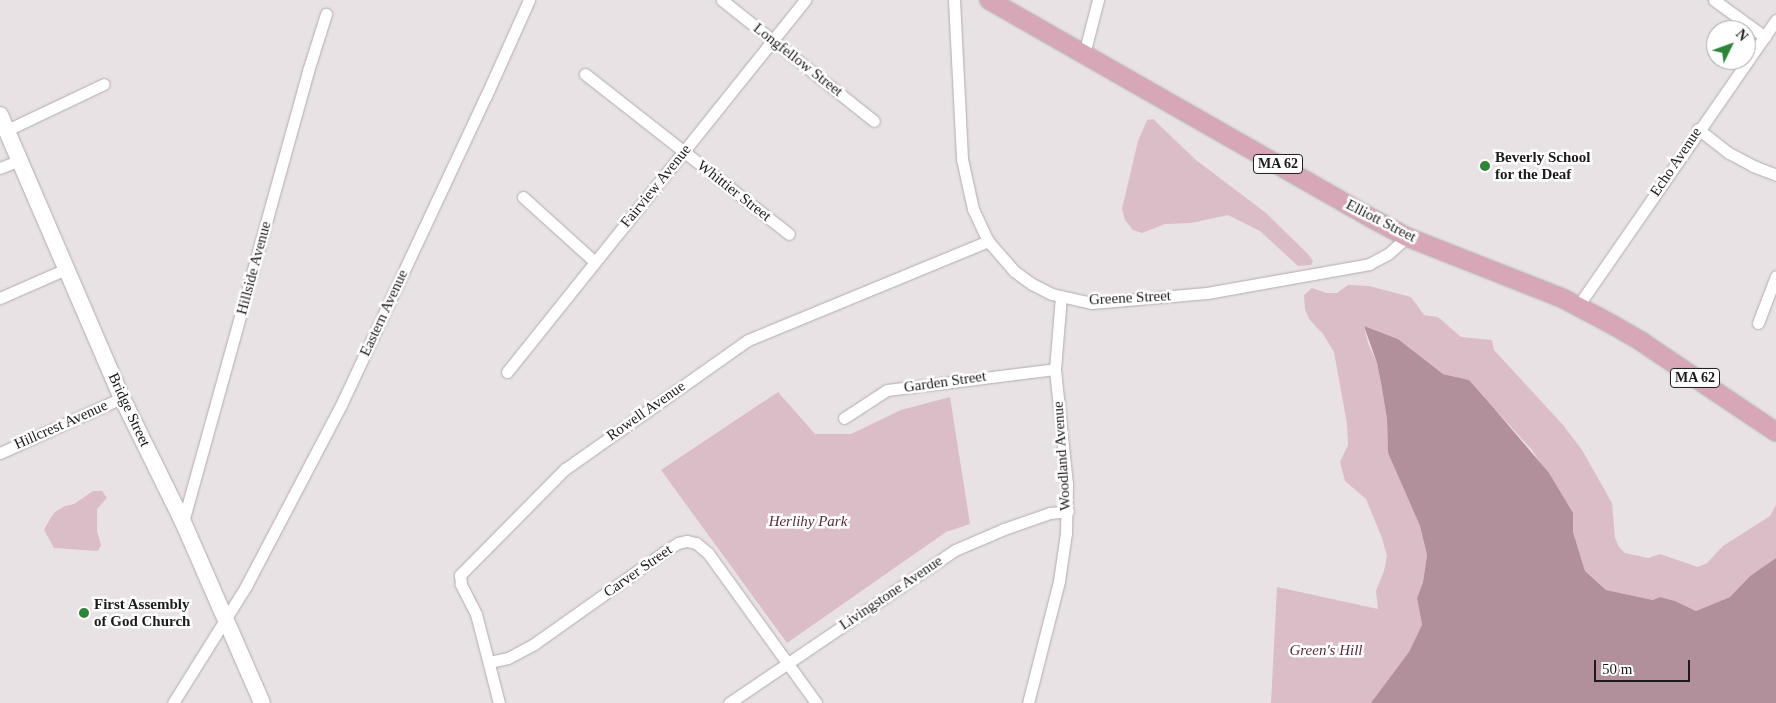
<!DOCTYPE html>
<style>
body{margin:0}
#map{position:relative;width:1776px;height:703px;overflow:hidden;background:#e9e2e4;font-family:Georgia,serif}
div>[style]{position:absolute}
.green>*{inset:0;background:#dabdc6}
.water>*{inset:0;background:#b2909b}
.roads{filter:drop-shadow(0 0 1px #b2abad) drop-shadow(0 0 1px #b2abad)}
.street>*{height:11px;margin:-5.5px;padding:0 5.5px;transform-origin:5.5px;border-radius:5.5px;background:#fff}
.secondary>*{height:16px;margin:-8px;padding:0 8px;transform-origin:8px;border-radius:8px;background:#fff}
.primary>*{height:18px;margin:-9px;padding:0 9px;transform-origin:9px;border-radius:9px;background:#d7a7b8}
.dots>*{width:14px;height:14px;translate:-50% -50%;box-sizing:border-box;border:2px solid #fff;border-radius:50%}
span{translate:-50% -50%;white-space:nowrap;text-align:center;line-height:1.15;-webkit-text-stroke:5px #fff;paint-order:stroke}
.shield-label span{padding:1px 4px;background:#fff;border:1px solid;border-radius:4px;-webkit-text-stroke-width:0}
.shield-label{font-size:14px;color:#1d1a1b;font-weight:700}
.street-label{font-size:15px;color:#1d1a1b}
.poi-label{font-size:15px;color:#1d1a1b;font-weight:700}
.left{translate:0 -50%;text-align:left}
.park-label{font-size:15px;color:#59293c;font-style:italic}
.north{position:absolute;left:1706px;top:20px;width:50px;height:50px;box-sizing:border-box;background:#fff;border:1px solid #a5a3a4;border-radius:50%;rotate:48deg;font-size:14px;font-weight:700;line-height:20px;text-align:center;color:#1d1a1b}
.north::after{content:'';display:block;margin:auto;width:18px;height:22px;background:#2b8637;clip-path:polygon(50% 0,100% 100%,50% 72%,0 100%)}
.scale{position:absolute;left:1594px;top:660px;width:96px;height:22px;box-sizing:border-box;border:2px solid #1d1a1b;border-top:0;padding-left:6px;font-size:15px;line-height:18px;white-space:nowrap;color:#1d1a1b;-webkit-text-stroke:4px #fff;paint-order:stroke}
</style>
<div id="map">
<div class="green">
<i style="clip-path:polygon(1153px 119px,1196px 160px,1266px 213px,1308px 254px,1313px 261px,1311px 265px,1298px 266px,1260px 231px,1228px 215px,1191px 223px,1165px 224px,1142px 233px,1133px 230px,1125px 220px,1122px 209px,1138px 141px,1147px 120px)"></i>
<i style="clip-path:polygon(1348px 285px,1369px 286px,1411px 297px,1424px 315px,1438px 317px,1461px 337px,1492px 340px,1494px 350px,1563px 425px,1582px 450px,1612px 503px,1615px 538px,1619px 547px,1625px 553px,1648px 558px,1660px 554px,1698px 567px,1707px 563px,1723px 546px,1770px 516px,1776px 505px,1776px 558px,1750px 576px,1730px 597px,1696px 611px,1675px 601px,1660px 597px,1653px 600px,1606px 590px,1585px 571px,1573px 532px,1572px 513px,1532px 450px,1492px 406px,1469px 380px,1443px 374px,1398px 339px,1364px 326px,1368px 343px,1377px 363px,1381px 383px,1387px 419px,1388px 453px,1420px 526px,1427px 555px,1423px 582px,1417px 598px,1436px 703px,1271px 703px,1277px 587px,1378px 609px,1376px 591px,1384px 571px,1387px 556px,1382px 538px,1366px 499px,1345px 481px,1340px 462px,1348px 445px,1347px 424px,1334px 352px,1323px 334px,1309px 319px,1305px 309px,1304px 295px,1312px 288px,1326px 293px,1337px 293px)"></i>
<i style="clip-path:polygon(778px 392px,815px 434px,851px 434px,901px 410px,950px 397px,970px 524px,946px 532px,787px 643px,661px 470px)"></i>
<i style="clip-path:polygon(93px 491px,102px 491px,107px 498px,97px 509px,97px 531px,101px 545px,98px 551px,54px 548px,44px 530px,50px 519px,55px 512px,65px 506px,74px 504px)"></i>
</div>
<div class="water">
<i style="clip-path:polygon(1364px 326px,1398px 339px,1443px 374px,1469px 380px,1492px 406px,1549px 473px,1573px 513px,1573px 532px,1585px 571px,1606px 590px,1653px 600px,1660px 597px,1675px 601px,1696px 611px,1730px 597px,1750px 576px,1776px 558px,1776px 703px,1371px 703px,1409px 652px,1422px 625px,1417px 598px,1423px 582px,1427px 555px,1420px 526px,1388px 453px,1387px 419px,1381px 383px,1377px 363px)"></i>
</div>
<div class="roads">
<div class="street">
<i style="left:722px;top:0;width:194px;rotate:38.5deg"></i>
<i style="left:954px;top:0;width:159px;rotate:87.1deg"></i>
<i style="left:962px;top:159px;width:51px;rotate:77.6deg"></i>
<i style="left:973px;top:209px;width:35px;rotate:65deg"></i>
<i style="left:988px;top:241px;width:40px;rotate:49deg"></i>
<i style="left:1014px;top:271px;width:22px;rotate:36deg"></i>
<i style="left:1032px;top:284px;width:22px;rotate:27deg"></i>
<i style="left:1052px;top:294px;width:41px;rotate:12.7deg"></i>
<i style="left:1092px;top:303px;width:115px;rotate:-5deg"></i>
<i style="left:1207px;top:293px;width:165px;rotate:-10.1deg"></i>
<i style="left:1369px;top:264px;width:21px;rotate:-28deg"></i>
<i style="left:1388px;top:254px;width:25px;rotate:-42deg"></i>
<i style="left:1714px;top:0;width:63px;rotate:36deg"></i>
<i style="left:1084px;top:54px;width:56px;rotate:-75.5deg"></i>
<i style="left:585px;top:74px;width:259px;rotate:38.1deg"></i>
<i style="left:1698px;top:129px;width:39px;rotate:38deg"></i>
<i style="left:1729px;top:153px;width:27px;rotate:28deg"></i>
<i style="left:1753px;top:166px;width:25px;rotate:21deg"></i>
<i style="left:7px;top:130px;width:107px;rotate:-25.4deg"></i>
<i style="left:0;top:168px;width:22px;rotate:-22deg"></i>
<i style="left:523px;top:197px;width:97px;rotate:42.1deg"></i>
<i style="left:0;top:298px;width:74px;rotate:-23.8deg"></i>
<i style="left:1578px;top:306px;width:348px;rotate:-55.3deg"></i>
<i style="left:1758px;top:323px;width:50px;rotate:-69deg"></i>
<i style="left:507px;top:372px;width:477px;rotate:-51.3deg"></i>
<i style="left:844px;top:418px;width:51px;rotate:-33.1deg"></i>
<i style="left:887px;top:390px;width:169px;rotate:-7.1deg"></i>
<i style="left:0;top:453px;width:134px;rotate:-24.3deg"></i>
<i style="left:183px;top:522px;width:468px;rotate:-74.5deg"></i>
<i style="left:308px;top:71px;width:60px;rotate:-72.5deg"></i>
<i style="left:489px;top:662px;width:19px;rotate:-12deg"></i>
<i style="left:508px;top:658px;width:30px;rotate:-28deg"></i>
<i style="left:534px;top:644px;width:159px;rotate:-35.3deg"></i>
<i style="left:664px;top:552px;width:17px;rotate:-33deg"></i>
<i style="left:678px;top:543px;width:9px;rotate:-13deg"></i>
<i style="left:687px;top:541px;width:9px;rotate:13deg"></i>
<i style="left:696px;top:543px;width:16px;rotate:40deg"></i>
<i style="left:708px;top:553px;width:185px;rotate:54.2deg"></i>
<i style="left:173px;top:703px;width:138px;rotate:-58deg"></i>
<i style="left:246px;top:586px;width:204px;rotate:-62.3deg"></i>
<i style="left:341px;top:405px;width:341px;rotate:-64.9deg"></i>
<i style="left:486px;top:96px;width:105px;rotate:-65.9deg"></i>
<i style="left:499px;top:703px;width:92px;rotate:-104.5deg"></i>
<i style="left:476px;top:614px;width:34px;rotate:-117deg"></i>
<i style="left:461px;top:584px;width:9px;rotate:-96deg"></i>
<i style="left:460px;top:575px;width:149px;rotate:-45.3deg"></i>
<i style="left:565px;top:469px;width:224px;rotate:-35.2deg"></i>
<i style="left:748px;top:340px;width:260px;rotate:-22.4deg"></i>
<i style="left:729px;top:703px;width:273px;rotate:-34.1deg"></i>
<i style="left:955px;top:550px;width:53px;rotate:-23.2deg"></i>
<i style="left:1004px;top:529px;width:49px;rotate:-19.2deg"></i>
<i style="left:1050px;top:513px;width:18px;rotate:-6deg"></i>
<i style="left:1028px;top:703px;width:126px;rotate:-75.7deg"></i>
<i style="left:1059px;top:581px;width:49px;rotate:-81.7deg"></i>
<i style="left:1066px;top:533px;width:49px;rotate:-88.8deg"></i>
<i style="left:1067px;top:484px;width:116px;rotate:-96deg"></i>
<i style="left:1055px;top:369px;width:73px;rotate:-85.3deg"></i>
</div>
<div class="secondary">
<i style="left:0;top:115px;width:308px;rotate:66.7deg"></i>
<i style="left:122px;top:398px;width:138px;rotate:63.8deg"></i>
<i style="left:183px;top:522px;width:197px;rotate:66.4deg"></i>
</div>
<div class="primary">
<i style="left:989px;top:0;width:442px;rotate:29.7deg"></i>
<i style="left:1373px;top:219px;width:38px;rotate:28deg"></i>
<i style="left:1407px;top:237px;width:169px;rotate:21.5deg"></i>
<i style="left:1564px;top:299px;width:55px;rotate:28deg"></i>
<i style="left:1613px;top:325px;width:34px;rotate:30deg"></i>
<i style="left:1642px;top:342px;width:161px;rotate:33.9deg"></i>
</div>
</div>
<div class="dots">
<i style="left:1485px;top:166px;background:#2b8637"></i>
<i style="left:84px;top:613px;background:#2b8637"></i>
</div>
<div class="shield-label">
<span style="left:1278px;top:164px">MA 62</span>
<span style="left:1695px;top:378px">MA 62</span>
</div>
<div class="street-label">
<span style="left:798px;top:60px;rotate:38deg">Longfellow Street</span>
<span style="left:1676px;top:162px;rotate:-56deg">Echo Avenue</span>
<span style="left:656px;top:186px;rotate:-51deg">Fairview Avenue</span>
<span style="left:734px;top:191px;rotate:38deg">Whittier Street</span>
<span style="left:1381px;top:221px;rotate:27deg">Elliott Street</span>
<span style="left:254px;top:268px;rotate:-75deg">Hillside Avenue</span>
<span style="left:1130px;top:298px;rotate:-3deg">Greene Street</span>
<span style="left:384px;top:313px;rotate:-65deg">Eastern Avenue</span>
<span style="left:945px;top:382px;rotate:-8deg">Garden Street</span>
<span style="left:129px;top:410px;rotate:65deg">Bridge Street</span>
<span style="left:646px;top:411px;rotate:-35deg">Rowell Avenue</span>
<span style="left:61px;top:425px;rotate:-24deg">Hillcrest Avenue</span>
<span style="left:1062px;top:456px;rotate:-94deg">Woodland Avenue</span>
<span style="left:638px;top:571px;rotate:-35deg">Carver Street</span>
<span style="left:891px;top:593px;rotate:-34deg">Livingstone Avenue</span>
</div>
<div class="poi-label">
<span class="left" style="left:1495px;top:166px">Beverly School<br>for the Deaf</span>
<span class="left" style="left:94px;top:613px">First Assembly<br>of God Church</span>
</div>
<div class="park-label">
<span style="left:808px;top:522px">Herlihy Park</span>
<span style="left:1326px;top:651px">Green's Hill</span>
</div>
<div class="north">N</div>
<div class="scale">50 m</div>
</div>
